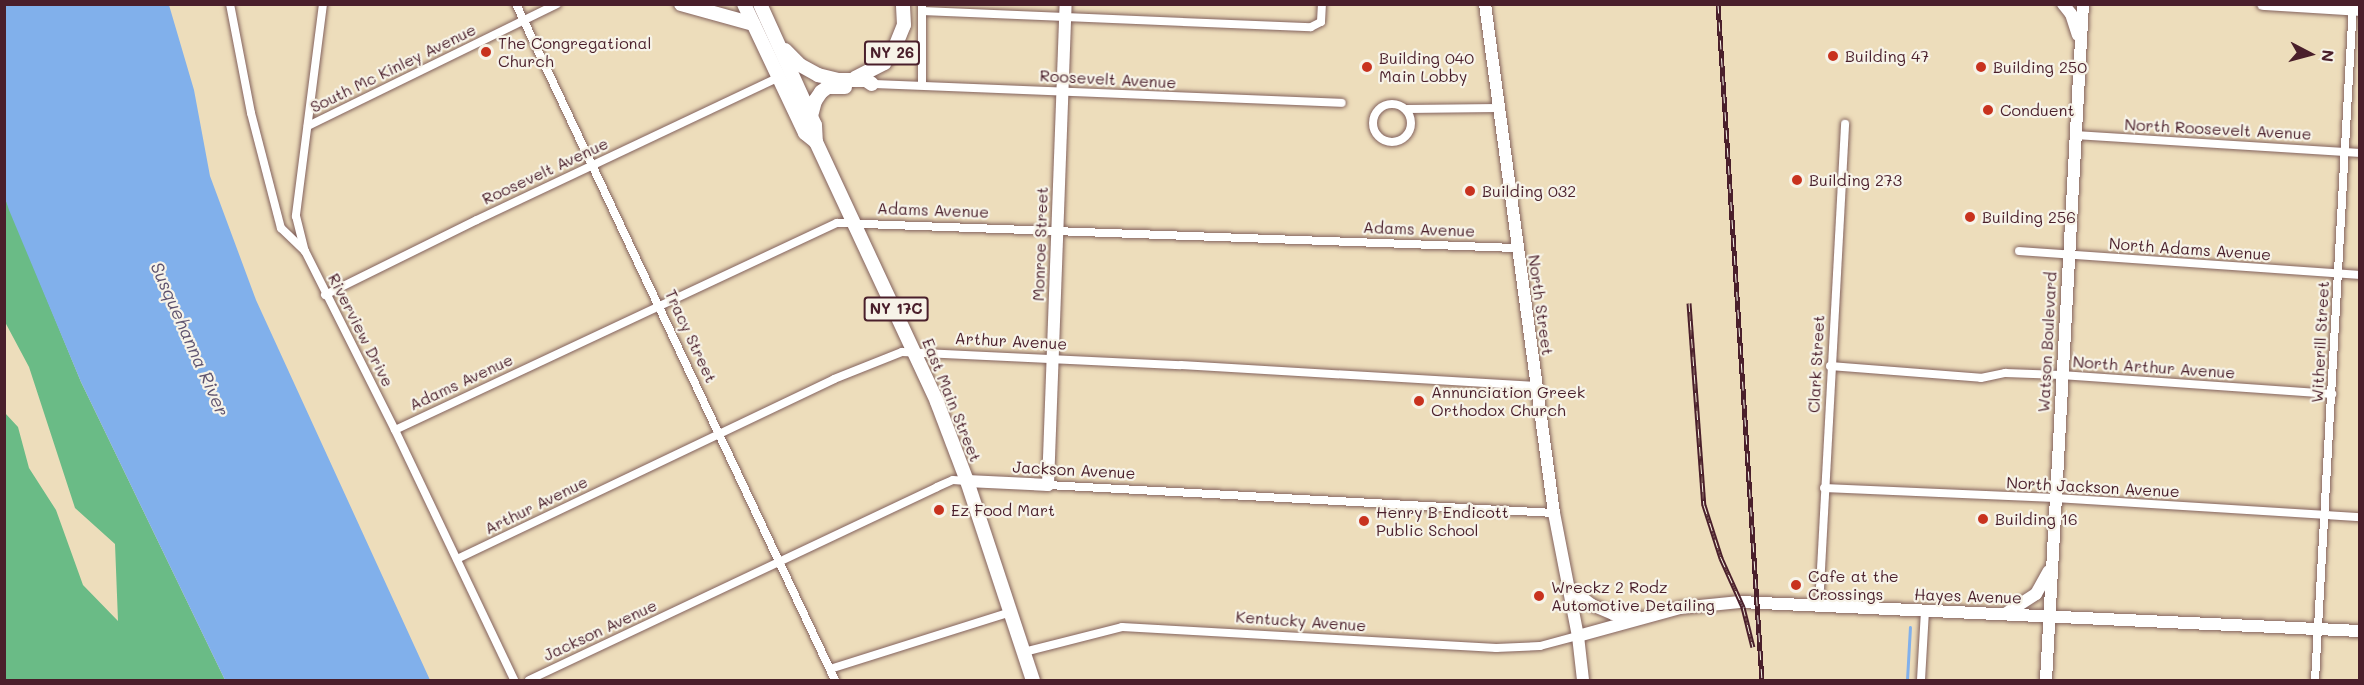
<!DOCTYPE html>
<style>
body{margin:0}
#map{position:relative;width:2364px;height:685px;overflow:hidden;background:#edddbb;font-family:Mali,sans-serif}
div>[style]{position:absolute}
.forest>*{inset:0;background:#6abb86}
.water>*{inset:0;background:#81b0eb}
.stream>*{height:3px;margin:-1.5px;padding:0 1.5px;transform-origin:1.5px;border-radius:1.5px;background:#81b0eb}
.roads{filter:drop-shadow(0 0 2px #83625d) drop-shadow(0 0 2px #83625d)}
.street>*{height:8px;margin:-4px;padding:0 4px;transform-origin:4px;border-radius:4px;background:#fff}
.street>.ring{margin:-4px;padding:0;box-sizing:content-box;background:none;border:8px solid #fff;border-radius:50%}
.secondary>*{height:12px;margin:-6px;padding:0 6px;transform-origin:6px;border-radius:6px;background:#fff}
.primary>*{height:14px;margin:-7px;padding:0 7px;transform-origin:7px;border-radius:7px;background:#fff}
.rail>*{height:5px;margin-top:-2.5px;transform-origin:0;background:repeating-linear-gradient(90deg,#f7f3e8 0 9px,#4a1f2b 0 18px);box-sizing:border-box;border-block:2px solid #4a1f2b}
.dots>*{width:16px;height:16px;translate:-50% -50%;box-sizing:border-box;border:3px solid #f7f3e8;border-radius:50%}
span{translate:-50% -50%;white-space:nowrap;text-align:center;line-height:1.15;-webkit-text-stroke:4.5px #f7f3e8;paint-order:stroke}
.shield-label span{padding:2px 4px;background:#f7f3e8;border:2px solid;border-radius:4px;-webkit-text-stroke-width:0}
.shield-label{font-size:15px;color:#4a1f2b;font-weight:700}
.poi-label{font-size:16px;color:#4a1f2b}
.left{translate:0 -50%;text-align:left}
.street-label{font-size:16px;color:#4a1f2b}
.water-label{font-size:18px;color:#5d526e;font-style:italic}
.frame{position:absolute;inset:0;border:6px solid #4a1f2b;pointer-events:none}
.north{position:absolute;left:2280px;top:24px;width:60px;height:60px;-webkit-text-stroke:4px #f7f3e8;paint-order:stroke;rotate:96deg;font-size:16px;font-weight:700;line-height:24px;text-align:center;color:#4a1f2b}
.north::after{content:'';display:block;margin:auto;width:21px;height:27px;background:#4a1f2b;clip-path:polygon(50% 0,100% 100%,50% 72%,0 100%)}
</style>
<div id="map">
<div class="forest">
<i style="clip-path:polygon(4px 195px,81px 382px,225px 680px,5px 680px,5px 413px,18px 427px,29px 468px,56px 510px,83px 585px,118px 621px,115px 544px,75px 508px,29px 367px,5px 322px)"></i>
</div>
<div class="water">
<i style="clip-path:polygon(4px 5px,169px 5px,194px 90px,210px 176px,256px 300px,430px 680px,225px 680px,81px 382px,9px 210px,4px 195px)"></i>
</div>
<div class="stream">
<i style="left:1907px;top:680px;width:53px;rotate:-86.8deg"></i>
</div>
<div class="roads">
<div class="street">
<i style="left:230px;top:4px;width:111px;rotate:79.1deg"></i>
<i style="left:251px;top:113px;width:119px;rotate:75.4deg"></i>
<i style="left:281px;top:228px;width:33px;rotate:44deg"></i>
<i style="left:323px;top:4px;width:214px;rotate:97.3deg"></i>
<i style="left:296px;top:216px;width:36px;rotate:76deg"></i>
<i style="left:305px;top:251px;width:200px;rotate:63.3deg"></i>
<i style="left:395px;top:430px;width:277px;rotate:64.5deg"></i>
<i style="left:516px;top:4px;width:747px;rotate:64.74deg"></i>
<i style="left:922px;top:11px;width:389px;rotate:2.4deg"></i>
<i style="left:1311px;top:27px;width:11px;rotate:-27deg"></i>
<i style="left:1321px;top:22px;width:18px;rotate:-87deg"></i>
<i style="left:872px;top:84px;width:470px;rotate:2.3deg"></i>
<i style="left:922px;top:85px;width:81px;rotate:-90deg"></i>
<i class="ring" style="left:1373px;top:104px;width:30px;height:30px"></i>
<i style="left:1407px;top:109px;width:91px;rotate:-0.6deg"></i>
<i style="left:308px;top:126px;width:277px;rotate:-26.1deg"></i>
<i style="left:2075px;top:135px;width:286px;rotate:3.6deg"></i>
<i style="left:2019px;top:251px;width:342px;rotate:4deg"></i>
<i style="left:325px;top:295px;width:169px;rotate:-26.3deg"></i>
<i style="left:477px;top:220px;width:333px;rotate:-25.3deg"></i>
<i style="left:1830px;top:366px;width:151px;rotate:4.5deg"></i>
<i style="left:1981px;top:378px;width:25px;rotate:-12deg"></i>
<i style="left:2005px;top:373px;width:56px;rotate:2deg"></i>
<i style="left:2061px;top:375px;width:272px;rotate:4deg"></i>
<i style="left:395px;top:430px;width:488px;rotate:-25.1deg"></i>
<i style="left:837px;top:223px;width:680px;rotate:2.11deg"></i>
<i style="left:1048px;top:485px;width:507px;rotate:3.17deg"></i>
<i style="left:1824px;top:488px;width:231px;rotate:2.5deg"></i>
<i style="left:2055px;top:498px;width:306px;rotate:3.6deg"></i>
<i style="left:457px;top:559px;width:418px;rotate:-25.5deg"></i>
<i style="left:834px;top:379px;width:73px;rotate:-21.7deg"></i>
<i style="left:902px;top:352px;width:279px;rotate:2.7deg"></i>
<i style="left:1181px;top:365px;width:356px;rotate:3.4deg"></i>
<i style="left:1819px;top:606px;width:483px;rotate:-86.9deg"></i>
<i style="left:1024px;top:652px;width:101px;rotate:-14.3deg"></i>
<i style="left:1122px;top:627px;width:375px;rotate:3.2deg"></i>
<i style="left:1496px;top:648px;width:44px;rotate:-2.6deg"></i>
<i style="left:1540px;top:646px;width:39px;rotate:-15deg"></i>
<i style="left:830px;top:669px;width:190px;rotate:-17.5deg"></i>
<i style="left:529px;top:680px;width:451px;rotate:-25.3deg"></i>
<i style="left:937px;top:487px;width:17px;rotate:-24deg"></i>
<i style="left:953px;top:480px;width:14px;rotate:4deg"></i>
<i style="left:1921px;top:680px;width:69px;rotate:-86.7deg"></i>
<i style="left:2315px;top:680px;width:676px;rotate:-86.78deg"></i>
</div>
<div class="secondary">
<i style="left:1485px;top:4px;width:514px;rotate:82.28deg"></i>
<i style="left:1554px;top:513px;width:125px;rotate:79deg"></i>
<i style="left:1578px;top:636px;width:44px;rotate:83.5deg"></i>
<i style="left:2063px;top:4px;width:13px;rotate:51deg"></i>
<i style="left:2071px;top:14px;width:22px;rotate:72deg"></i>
<i style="left:2263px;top:4px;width:97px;rotate:3.5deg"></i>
<i style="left:967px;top:481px;width:81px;rotate:2.8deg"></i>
<i style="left:1048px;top:485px;width:481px;rotate:-87.9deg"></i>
<i style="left:1568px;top:587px;width:30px;rotate:37deg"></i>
<i style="left:1592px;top:605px;width:23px;rotate:23deg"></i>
<i style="left:1613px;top:614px;width:24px;rotate:5deg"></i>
<i style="left:2005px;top:614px;width:37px;rotate:-33deg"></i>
<i style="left:2036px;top:594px;width:26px;rotate:-61deg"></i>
<i style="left:1578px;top:636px;width:106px;rotate:-15.4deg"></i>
<i style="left:1680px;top:608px;width:60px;rotate:-5.7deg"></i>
<i style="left:1740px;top:602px;width:621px;rotate:2.68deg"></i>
<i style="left:2046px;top:680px;width:677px;rotate:-86.87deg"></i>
</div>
<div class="primary">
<i style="left:681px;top:4px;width:75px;rotate:15.5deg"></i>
<i style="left:744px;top:4px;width:143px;rotate:64.7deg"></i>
<i style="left:805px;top:133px;width:14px;rotate:39deg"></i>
<i style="left:760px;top:4px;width:133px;rotate:65.6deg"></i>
<i style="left:815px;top:125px;width:17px;rotate:87deg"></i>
<i style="left:816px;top:142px;width:287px;rotate:65deg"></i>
<i style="left:937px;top:402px;width:85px;rotate:69.2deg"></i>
<i style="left:967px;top:481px;width:210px;rotate:71.7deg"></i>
<i style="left:785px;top:50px;width:21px;rotate:45deg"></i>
<i style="left:800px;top:65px;width:21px;rotate:29deg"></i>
<i style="left:818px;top:75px;width:21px;rotate:14deg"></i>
<i style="left:838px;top:80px;width:28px"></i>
<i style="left:866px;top:80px;width:7px;rotate:34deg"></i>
<i style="left:855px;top:78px;width:33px;rotate:-27deg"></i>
<i style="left:884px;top:63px;width:14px;rotate:-51deg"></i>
<i style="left:893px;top:52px;width:29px;rotate:-68deg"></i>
<i style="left:904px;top:25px;width:21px;rotate:-93deg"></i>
<i style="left:811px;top:116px;width:16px;rotate:-75deg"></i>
<i style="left:815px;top:101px;width:11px;rotate:-56deg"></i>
<i style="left:821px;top:92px;width:9px;rotate:-36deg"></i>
<i style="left:828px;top:87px;width:17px"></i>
</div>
</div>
<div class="rail">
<i style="left:1718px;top:4px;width:677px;rotate:86.28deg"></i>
<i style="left:1689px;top:303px;width:203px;rotate:85.8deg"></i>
<i style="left:1704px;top:505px;width:56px;rotate:72.2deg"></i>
<i style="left:1721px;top:558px;width:54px;rotate:65.8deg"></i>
<i style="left:1743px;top:607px;width:41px;rotate:76deg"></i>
</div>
<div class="dots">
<i style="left:486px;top:52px;background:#c8321e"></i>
<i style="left:1833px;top:56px;background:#c8321e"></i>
<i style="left:1367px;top:67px;background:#c8321e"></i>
<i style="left:1981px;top:67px;background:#c8321e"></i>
<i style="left:1988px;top:110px;background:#c8321e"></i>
<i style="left:1797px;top:180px;background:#c8321e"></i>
<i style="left:1470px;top:191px;background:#c8321e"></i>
<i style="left:1970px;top:217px;background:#c8321e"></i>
<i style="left:1419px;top:401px;background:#c8321e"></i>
<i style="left:939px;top:510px;background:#c8321e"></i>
<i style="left:1983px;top:519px;background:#c8321e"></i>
<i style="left:1364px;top:521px;background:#c8321e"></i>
<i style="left:1796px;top:585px;background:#c8321e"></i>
<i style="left:1539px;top:596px;background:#c8321e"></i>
</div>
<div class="shield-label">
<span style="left:892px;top:53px">NY 26</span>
<span style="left:896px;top:309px">NY 17C</span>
</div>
<div class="poi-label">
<span class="left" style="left:498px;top:52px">The Congregational<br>Church</span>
<span class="left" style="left:1845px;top:56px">Building 47</span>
<span class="left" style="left:1379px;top:67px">Building 040<br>Main Lobby</span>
<span class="left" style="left:1993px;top:67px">Building 250</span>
<span class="left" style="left:2000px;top:110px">Conduent</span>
<span class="left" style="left:1809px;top:180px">Building 273</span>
<span class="left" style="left:1482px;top:191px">Building 032</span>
<span class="left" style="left:1982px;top:217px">Building 256</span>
<span class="left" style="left:1431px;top:401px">Annunciation Greek<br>Orthodox Church</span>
<span class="left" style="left:951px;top:510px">Ez Food Mart</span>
<span class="left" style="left:1376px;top:521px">Henry B Endicott<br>Public School</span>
<span class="left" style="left:1995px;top:519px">Building 16</span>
<span class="left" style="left:1808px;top:585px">Cafe at the<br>Crossings</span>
<span class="left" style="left:1551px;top:596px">Wreckz 2 Rodz<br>Automotive Detailing</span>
</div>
<div class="street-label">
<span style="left:393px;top:68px;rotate:-26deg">South Mc Kinley Avenue</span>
<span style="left:1108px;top:79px;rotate:3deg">Roosevelt Avenue</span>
<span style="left:2218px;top:129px;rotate:3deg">North Roosevelt Avenue</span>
<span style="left:545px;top:171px;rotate:-25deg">Roosevelt Avenue</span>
<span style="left:933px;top:210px;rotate:2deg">Adams Avenue</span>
<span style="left:1419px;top:229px;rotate:2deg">Adams Avenue</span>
<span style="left:1040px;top:244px;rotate:-88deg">Monroe Street</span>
<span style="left:2190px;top:249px;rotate:4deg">North Adams Avenue</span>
<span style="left:1541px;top:305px;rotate:82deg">North Street</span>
<span style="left:361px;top:330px;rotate:63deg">Riverview Drive</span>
<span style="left:691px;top:336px;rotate:65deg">Tracy Street</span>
<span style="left:1011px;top:341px;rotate:3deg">Arthur Avenue</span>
<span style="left:2047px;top:342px;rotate:-87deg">Watson Boulevard</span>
<span style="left:2320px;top:342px;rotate:-87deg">Witherill Street</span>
<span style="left:1816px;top:364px;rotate:-87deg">Clark Street</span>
<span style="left:2154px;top:367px;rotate:4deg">North Arthur Avenue</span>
<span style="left:461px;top:382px;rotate:-25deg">Adams Avenue</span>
<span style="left:952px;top:400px;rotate:68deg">East Main Street</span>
<span style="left:1074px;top:470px;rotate:3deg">Jackson Avenue</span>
<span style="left:2093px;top:487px;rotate:3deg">North Jackson Avenue</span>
<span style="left:536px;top:505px;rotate:-26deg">Arthur Avenue</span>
<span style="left:1968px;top:596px;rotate:2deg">Hayes Avenue</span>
<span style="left:1301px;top:621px;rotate:4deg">Kentucky Avenue</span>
<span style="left:600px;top:630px;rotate:-25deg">Jackson Avenue</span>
</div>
<div class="water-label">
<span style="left:190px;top:339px;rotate:66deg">Susquehanna River</span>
</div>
<div class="frame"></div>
<div class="north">N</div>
</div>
